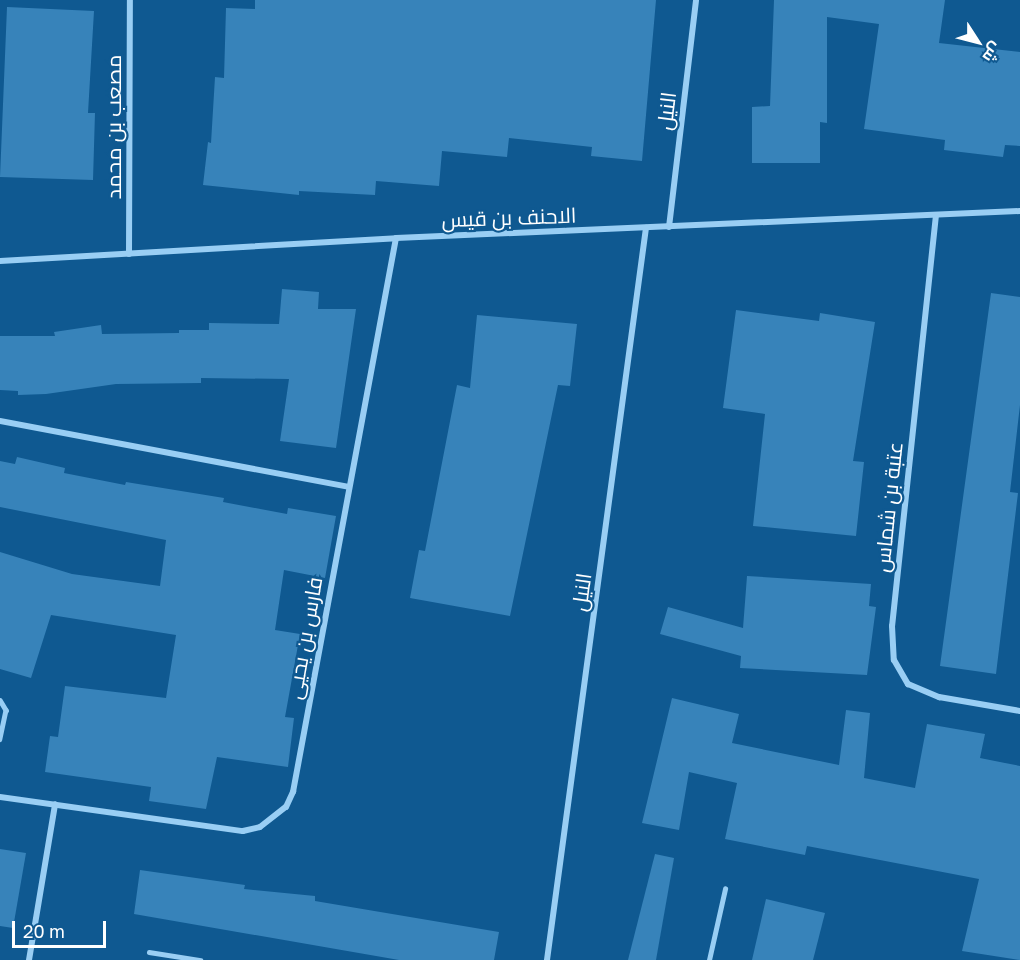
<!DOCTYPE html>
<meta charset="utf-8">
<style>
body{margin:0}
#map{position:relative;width:1020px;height:960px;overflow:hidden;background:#0f5991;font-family:"Golos Text",Cairo,sans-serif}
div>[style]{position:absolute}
.building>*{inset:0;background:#3783ba}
.lane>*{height:4.5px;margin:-2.25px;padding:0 2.25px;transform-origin:2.25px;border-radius:2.25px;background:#99cef4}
.street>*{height:6px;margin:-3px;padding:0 3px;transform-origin:3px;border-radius:3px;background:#99cef4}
span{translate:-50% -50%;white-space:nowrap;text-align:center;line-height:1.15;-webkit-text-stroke:4.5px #0f5991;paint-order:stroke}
.street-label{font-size:21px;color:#fff}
.north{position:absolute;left:948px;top:12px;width:60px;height:60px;-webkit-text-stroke:4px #0f5991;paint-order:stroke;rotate:126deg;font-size:16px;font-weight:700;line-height:24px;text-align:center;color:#fff}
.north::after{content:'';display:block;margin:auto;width:21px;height:27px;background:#fff;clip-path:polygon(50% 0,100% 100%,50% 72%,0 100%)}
.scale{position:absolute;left:12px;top:921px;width:94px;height:27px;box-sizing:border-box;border:3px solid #fff;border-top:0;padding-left:8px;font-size:18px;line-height:21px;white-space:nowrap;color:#fff;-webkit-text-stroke:4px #0f5991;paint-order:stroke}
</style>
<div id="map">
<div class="building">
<i style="clip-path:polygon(255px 0,656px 0,642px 161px,591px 156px,592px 147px,509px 138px,507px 157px,442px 151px,439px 186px,376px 181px,375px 195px,299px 191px,299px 195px,203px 185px,208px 142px,211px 143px,215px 77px,224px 78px,226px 8px,255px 9px)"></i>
<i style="clip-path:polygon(774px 0,945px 0,939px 43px,1020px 52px,1020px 146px,1005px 145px,1003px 157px,944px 150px,945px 140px,864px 129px,879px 24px,827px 17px,827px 123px,820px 122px,820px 163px,752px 163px,752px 107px,770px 106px)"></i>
<i style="clip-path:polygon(7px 7px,94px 11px,88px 113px,95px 113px,93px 180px,0 177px)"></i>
<i style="clip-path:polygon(282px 289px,319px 292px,318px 309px,356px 309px,336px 448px,280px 441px,289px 379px,201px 378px,201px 383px,116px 384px,46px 394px,18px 395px,18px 391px,0 390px,0 336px,55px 336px,54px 332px,101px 325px,102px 334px,179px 333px,179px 330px,209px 330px,209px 323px,279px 324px)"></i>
<i style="clip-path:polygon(991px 293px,1020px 297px,1020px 405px,1010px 492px,1018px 493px,996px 674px,940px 666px)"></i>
<i style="clip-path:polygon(736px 310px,819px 321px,820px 313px,875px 322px,853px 461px,864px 462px,856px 536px,753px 526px,765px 414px,723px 408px)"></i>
<i style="clip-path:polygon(477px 315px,577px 324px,570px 386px,558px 385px,510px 616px,410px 598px,419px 550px,425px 551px,457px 385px,470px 388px)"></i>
<i style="clip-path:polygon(17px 457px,65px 468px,64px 473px,125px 485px,126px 482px,224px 498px,223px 502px,287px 514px,288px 508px,336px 516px,325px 578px,284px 570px,275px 630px,300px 634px,285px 717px,294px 718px,288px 767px,217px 757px,206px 809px,149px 801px,151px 787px,45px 772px,50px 736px,58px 737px,65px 686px,166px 698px,176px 635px,51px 615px,31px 678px,0 669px,0 552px,72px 574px,160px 586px,166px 540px,0 507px,0 461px,15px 464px)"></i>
<i style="clip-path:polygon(747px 576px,871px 584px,869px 606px,876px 607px,867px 675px,740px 668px,741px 656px,660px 634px,668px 607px,743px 628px)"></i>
<i style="clip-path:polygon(672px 698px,739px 714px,732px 743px,839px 765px,846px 710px,870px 713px,864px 778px,915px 788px,927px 724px,985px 734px,980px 758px,1020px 766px,1020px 960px,962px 951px,979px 879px,807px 846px,805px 855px,725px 839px,737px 783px,689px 772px,679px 830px,642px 823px)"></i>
<i style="clip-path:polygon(0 849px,26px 853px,13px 928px,0 926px)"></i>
<i style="clip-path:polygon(655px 854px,674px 858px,656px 960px,628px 960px)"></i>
<i style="clip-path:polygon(140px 870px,245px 885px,244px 889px,315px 896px,315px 901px,499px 932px,494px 960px,399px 960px,134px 914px)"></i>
<i style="clip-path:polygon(766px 899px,825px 913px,813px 960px,752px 960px)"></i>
</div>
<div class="lane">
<i style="left:0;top:700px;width:12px;rotate:59deg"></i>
<i style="left:6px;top:710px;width:30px;rotate:102deg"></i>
<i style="left:149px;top:952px;width:52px;rotate:8.9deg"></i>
<i style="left:709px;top:960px;width:73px;rotate:-77.3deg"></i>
</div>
<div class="street">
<i style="left:936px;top:215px;width:413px;rotate:96.1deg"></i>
<i style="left:892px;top:626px;width:34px;rotate:87deg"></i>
<i style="left:894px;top:660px;width:28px;rotate:60deg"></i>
<i style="left:908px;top:684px;width:34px;rotate:23deg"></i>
<i style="left:939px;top:697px;width:82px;rotate:9.8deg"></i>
<i style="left:669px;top:227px;width:229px;rotate:-83.2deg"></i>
<i style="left:129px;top:254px;width:254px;rotate:-89.8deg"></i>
<i style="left:0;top:261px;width:397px;rotate:-3.3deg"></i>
<i style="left:396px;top:238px;width:625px;rotate:-2.48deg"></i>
<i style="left:0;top:421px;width:355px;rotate:10.7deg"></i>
<i style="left:0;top:797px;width:245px;rotate:8deg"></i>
<i style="left:243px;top:831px;width:17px;rotate:-13deg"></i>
<i style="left:260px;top:827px;width:33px;rotate:-38deg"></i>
<i style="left:286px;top:807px;width:17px;rotate:-65deg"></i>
<i style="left:293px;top:792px;width:563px;rotate:-79.47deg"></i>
<i style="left:29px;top:960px;width:158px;rotate:-80.5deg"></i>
<i style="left:547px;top:960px;width:739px;rotate:-82.3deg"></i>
</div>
<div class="street-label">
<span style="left:666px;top:111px;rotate:-83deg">النيل</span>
<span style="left:113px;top:127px;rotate:-90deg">مصعب بن محمد</span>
<span style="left:509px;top:217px;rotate:-2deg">الاحنف بن قيس</span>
<span style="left:888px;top:507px;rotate:-84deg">عتبة بن شماس</span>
<span style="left:581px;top:592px;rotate:-82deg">النيل</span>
<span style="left:304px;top:638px;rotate:-80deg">فارس بن يحيى</span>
</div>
<div class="north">ش</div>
<div class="scale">20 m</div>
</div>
